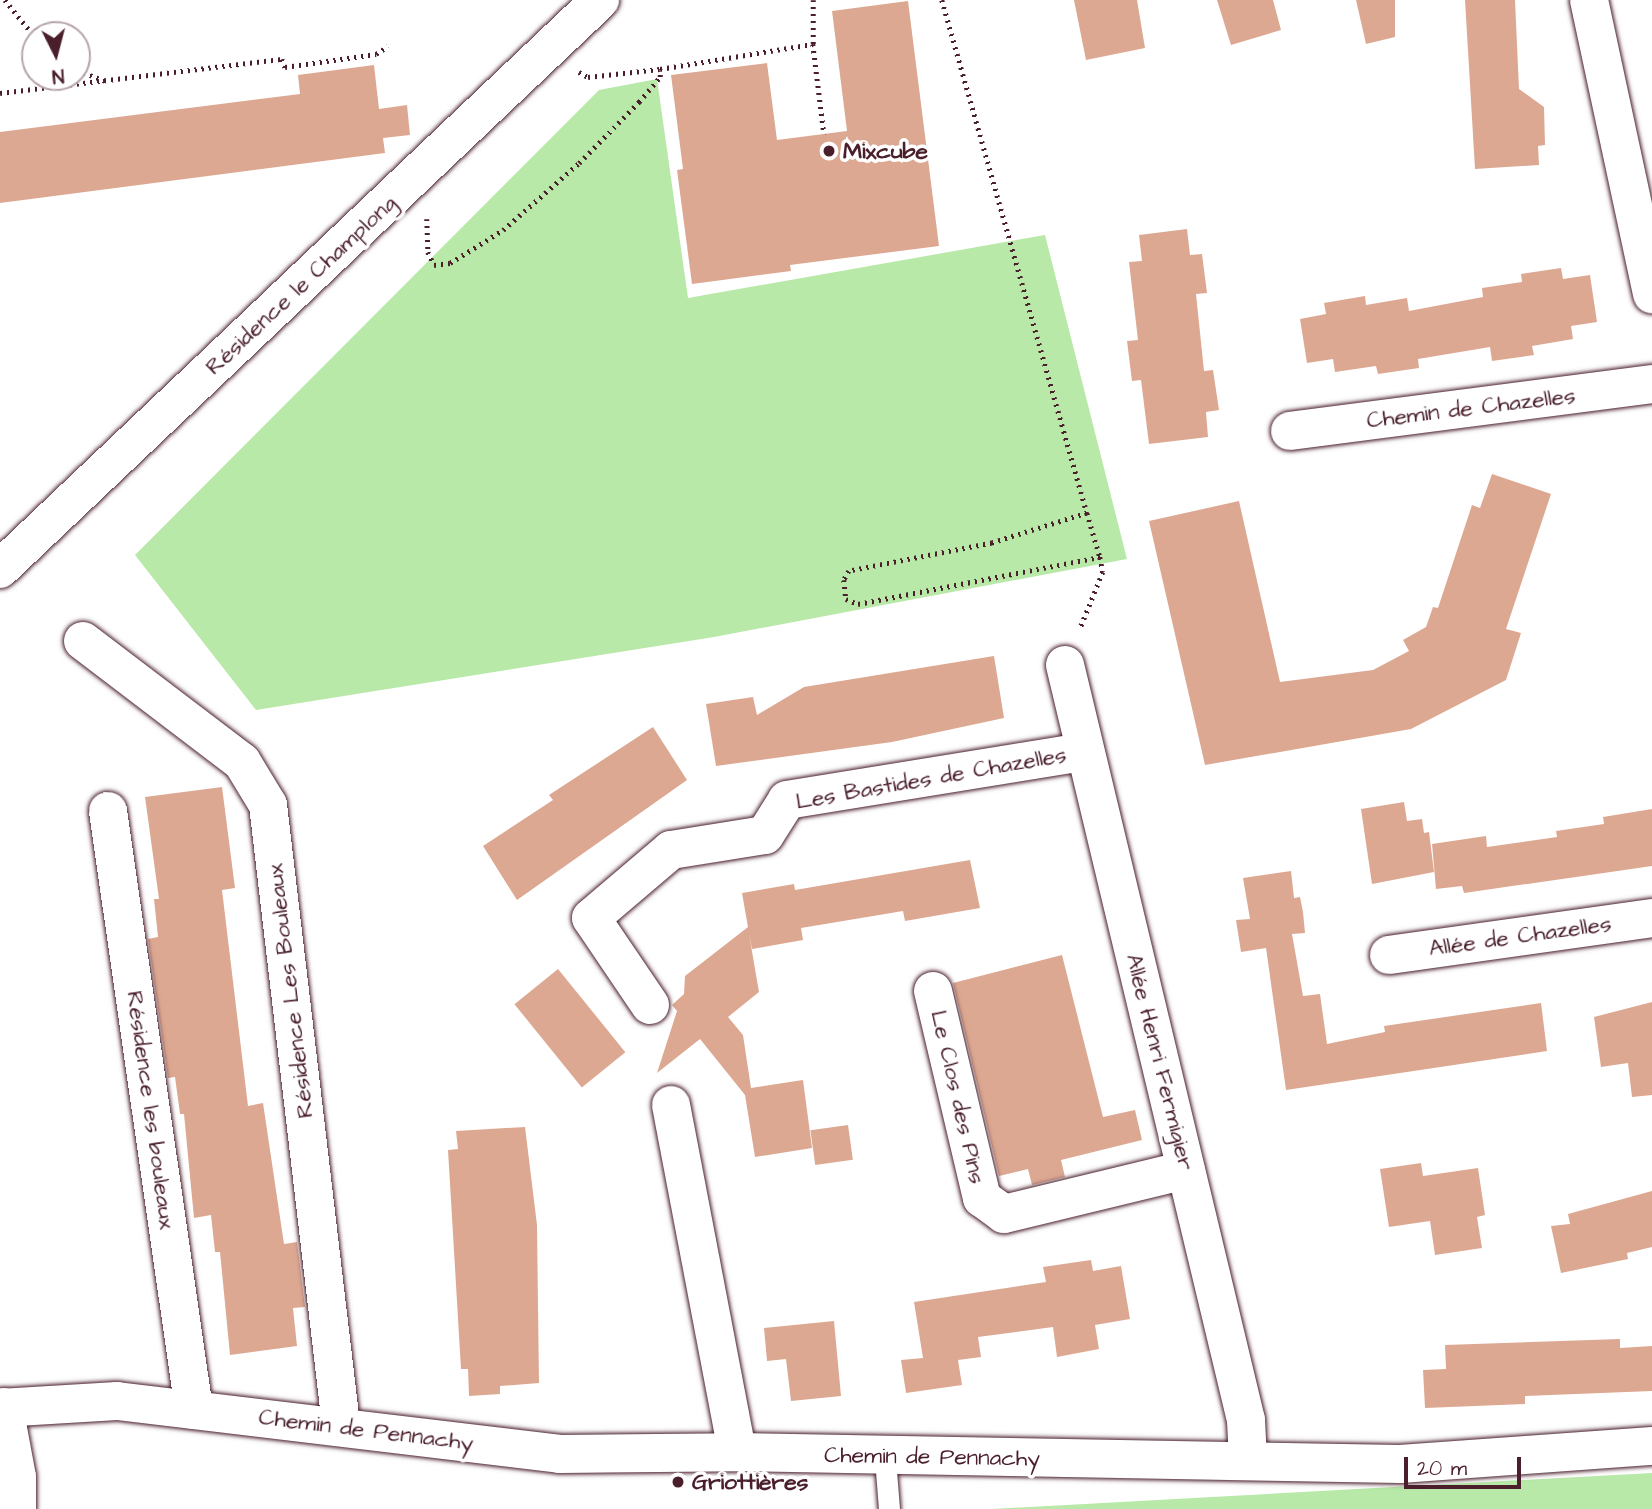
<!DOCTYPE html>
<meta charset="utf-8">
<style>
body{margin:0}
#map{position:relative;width:1652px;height:1509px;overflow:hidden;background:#fff;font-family:"Architects Daughter",sans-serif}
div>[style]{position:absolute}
.green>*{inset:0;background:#b8e9a8}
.building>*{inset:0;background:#dda892;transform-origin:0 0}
.path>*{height:4.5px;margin-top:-2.25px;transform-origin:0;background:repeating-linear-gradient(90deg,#4a1f2b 0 2px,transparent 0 7px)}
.roads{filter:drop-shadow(0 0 2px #4a1f2b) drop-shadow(0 0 2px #4a1f2b)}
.lane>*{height:21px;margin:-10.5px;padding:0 10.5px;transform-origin:10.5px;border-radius:10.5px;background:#fff}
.street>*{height:38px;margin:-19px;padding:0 19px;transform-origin:19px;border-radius:19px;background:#fff}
.dots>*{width:19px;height:19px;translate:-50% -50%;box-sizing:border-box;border:4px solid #fff;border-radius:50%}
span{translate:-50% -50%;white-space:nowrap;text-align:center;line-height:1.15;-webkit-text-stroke:7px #fff;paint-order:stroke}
.poi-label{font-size:23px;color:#4a1f2b;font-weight:700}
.left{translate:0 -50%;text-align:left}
.street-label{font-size:23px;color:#4a1f2b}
.north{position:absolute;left:21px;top:21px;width:70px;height:70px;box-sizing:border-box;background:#fff;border:2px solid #b7a5aa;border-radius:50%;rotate:174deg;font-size:19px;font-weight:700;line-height:28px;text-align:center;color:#4a1f2b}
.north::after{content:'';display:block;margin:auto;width:24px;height:32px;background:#4a1f2b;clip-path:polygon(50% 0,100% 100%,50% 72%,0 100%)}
.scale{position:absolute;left:1404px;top:1457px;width:117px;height:32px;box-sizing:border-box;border:4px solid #4a1f2b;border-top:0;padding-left:9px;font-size:21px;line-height:24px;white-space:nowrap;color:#4a1f2b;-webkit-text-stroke:5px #fff;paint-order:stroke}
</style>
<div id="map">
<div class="green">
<i style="clip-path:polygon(657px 79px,688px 298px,1045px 235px,1127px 559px,714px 637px,256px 710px,135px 555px,599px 90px)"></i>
<i style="clip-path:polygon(1652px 1473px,1652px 1509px,991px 1509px)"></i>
</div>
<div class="building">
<i style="clip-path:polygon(1074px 0,1137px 0,1145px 48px,1086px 60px)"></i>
<i style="clip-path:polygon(1217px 0,1273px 0,1281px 30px,1231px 45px)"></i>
<i style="clip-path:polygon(1356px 0,1395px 0,1395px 37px,1366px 44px)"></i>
<i style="clip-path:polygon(1465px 0,1515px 0,1519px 89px,1544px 107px,1545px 145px,1538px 146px,1539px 165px,1475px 169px)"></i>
<i style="clip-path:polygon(908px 1px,939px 246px,790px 265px,791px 271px,692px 284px,677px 170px,683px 169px,671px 75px,767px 63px,777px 140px,847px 131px,832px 11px)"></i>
<i style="clip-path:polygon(374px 65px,379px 109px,407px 105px,410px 135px,383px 138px,385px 153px,0 203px,0 132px,300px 94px,298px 75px)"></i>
<i style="clip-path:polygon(1187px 229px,1190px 255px,1202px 254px,1207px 293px,1196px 294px,1204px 371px,1213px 370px,1219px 410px,1206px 412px,1208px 437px,1149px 444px,1141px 380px,1132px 381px,1127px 341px,1138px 340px,1129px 262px,1142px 261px,1139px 235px)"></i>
<i style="clip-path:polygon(1561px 268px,1563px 279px,1590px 275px,1597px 322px,1571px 326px,1573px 339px,1532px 346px,1534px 355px,1492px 361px,1490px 347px,1418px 359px,1419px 368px,1378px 374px,1376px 366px,1335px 372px,1333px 359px,1307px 363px,1300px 319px,1326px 314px,1324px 303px,1365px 296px,1366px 305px,1407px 298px,1409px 311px,1483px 297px,1482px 288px,1522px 282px,1521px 274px)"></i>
<i style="clip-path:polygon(1492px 474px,1551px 494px,1506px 629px,1521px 633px,1506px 680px,1411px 729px,1205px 765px,1149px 521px,1239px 501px,1280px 682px,1373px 670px,1409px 651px,1403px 640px,1426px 627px,1433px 607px,1438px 608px,1472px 505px,1480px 508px)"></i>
<i style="clip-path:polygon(994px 656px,1004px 718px,892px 742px,716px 766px,706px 704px,753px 697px,757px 715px,804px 687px)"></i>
<i style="clip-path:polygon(653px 727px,687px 780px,517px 900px,483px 846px,553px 800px,549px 795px)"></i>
<i style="clip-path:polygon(222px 787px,235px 888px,222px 890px,248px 1106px,263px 1103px,284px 1244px,297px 1242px,305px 1307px,293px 1308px,297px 1346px,230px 1355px,220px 1252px,215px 1252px,211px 1215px,194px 1218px,184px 1114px,180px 1114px,175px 1077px,168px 1078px,148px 939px,158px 937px,154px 899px,159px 899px,145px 797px)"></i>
<i style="clip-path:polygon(1404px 802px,1407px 821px,1422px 819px,1424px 833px,1429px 832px,1434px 872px,1372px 884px,1361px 809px)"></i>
<i style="clip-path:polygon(1652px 809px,1652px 866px,1464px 893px,1462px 886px,1436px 889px,1432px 844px,1486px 836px,1487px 847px,1557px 837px,1556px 831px,1604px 824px,1603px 817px)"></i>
<i style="clip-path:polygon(970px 860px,980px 908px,905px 921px,903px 911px,801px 928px,803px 940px,752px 949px,749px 934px,759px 992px,728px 1017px,743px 1035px,751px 1088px,803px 1080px,812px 1148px,755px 1157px,745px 1095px,700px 1039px,657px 1073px,677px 1011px,672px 1005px,684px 994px,685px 976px,748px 927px,742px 893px,794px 884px,795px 890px)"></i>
<i style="clip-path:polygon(1291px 871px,1294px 898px,1300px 897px,1303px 912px,1305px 933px,1292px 934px,1303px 996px,1320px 994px,1327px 1044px,1385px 1032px,1384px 1026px,1541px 1003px,1547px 1051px,1286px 1090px,1266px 948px,1241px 952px,1236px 920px,1250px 919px,1243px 878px)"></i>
<i style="clip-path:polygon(1062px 955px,1103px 1117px,1135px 1110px,1142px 1140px,1061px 1160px,1065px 1177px,1032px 1185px,1028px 1169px,999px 1176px,953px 983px)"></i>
<i style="left:558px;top:969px;width:107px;height:56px;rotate:51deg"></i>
<i style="clip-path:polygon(1652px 1002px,1652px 1095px,1632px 1097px,1628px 1063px,1601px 1067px,1594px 1017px)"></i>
<i style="left:848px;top:1125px;width:35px;height:38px;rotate:82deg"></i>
<i style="clip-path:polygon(525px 1127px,537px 1225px,539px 1383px,500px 1386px,500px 1394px,469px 1396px,468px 1369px,461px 1369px,448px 1150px,458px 1149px,456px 1131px)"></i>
<i style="clip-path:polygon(1421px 1163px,1423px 1176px,1478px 1168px,1485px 1215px,1477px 1217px,1482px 1248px,1435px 1255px,1430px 1221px,1389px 1227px,1380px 1169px)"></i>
<i style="clip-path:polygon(1652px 1191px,1652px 1247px,1627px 1253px,1628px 1259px,1561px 1273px,1551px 1226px,1570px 1224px,1568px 1214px)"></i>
<i style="clip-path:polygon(1091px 1260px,1093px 1271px,1121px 1266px,1130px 1319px,1095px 1325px,1099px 1349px,1057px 1357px,1053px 1327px,978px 1337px,981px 1357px,958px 1360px,962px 1385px,906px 1393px,901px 1360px,923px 1358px,914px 1302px,1046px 1282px,1043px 1267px)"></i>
<i style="clip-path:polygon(834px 1321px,841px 1396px,791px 1401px,786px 1359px,767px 1361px,764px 1328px)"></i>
<i style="clip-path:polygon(1620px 1339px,1620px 1348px,1652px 1346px,1652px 1391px,1525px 1396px,1525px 1404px,1425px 1408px,1423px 1370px,1446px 1369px,1445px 1345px)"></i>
</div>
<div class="path">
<i style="left:5px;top:0;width:48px;rotate:51deg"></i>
<i style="left:942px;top:0;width:533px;rotate:74.22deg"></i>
<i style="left:1087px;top:513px;width:100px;rotate:162.5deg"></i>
<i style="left:992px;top:543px;width:146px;rotate:168.9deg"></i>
<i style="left:849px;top:571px;width:10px;rotate:119deg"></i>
<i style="left:844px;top:580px;width:19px;rotate:84deg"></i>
<i style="left:846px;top:599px;width:13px;rotate:23deg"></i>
<i style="left:858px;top:604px;width:247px;rotate:-11deg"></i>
<i style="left:1100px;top:557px;width:15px;rotate:79deg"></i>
<i style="left:1103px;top:572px;width:61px;rotate:112deg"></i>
<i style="left:813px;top:44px;width:91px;rotate:83deg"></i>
<i style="left:77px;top:70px;width:30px;rotate:21deg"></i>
<i style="left:579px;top:72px;width:10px;rotate:29deg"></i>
<i style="left:588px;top:77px;width:72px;rotate:-6.3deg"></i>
<i style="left:0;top:93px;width:284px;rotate:-6.9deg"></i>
<i style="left:282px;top:59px;width:9px;rotate:69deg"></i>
<i style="left:285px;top:67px;width:92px;rotate:-8.1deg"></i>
<i style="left:376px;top:54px;width:14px;rotate:-34deg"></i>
<i style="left:427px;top:219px;width:33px;rotate:88deg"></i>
<i style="left:428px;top:252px;width:14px;rotate:65deg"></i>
<i style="left:434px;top:265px;width:16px;rotate:-7deg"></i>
<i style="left:450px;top:263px;width:62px;rotate:-31.9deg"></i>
<i style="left:503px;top:230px;width:101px;rotate:-41.4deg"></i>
<i style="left:579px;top:163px;width:86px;rotate:-45.5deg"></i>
<i style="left:639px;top:102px;width:33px;rotate:-50deg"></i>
<i style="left:660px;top:77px;width:8px;rotate:-90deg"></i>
<i style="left:660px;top:69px;width:155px;rotate:-9.3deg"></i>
<i style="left:813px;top:44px;width:44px;rotate:-90deg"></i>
<i style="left:1087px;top:513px;width:46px;rotate:73.5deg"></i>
</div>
<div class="roads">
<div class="lane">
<i style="left:885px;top:1458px;width:51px;rotate:85.5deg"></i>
</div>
<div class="street">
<i style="left:1589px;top:0;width:301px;rotate:77.9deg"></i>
<i style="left:1290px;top:431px;width:365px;rotate:-7.4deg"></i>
<i style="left:0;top:569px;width:827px;rotate:-43.48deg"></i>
<i style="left:83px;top:641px;width:200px;rotate:37.3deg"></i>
<i style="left:242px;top:762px;width:50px;rotate:58.8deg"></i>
<i style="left:268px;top:805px;width:624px;rotate:83.28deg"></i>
<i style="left:1065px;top:665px;width:776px;rotate:76.52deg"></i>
<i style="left:1246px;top:1420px;width:40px;rotate:87.1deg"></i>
<i style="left:108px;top:811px;width:605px;rotate:81.83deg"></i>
<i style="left:1389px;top:955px;width:266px;rotate:-8deg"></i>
<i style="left:933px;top:991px;width:213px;rotate:76.7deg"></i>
<i style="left:982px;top:1198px;width:27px;rotate:36deg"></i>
<i style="left:1004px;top:1214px;width:187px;rotate:-13.6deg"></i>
<i style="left:650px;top:1005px;width:105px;rotate:-124.1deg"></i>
<i style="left:591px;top:918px;width:105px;rotate:-40.4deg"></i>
<i style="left:671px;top:850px;width:95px;rotate:-9.1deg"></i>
<i style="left:765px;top:835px;width:41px;rotate:-57.8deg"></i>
<i style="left:787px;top:800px;width:301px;rotate:-9.2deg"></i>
<i style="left:671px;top:1105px;width:353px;rotate:79.2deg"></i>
<i style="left:4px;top:1407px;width:71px;rotate:79.5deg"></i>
<i style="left:17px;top:1477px;width:32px;rotate:90deg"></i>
<i style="left:0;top:1408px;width:117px;rotate:-3.4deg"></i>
<i style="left:117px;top:1401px;width:446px;rotate:6.8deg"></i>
<i style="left:560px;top:1454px;width:177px;rotate:-0.6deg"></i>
<i style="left:737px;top:1452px;width:663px;rotate:1.04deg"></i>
<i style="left:1400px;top:1464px;width:253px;rotate:-4.1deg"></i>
</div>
</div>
<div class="dots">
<i style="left:829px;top:151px;background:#4a1f2b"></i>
<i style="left:678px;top:1482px;background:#4a1f2b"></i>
</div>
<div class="poi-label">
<span class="left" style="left:843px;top:151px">Mixcube</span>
<span class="left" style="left:692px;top:1482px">Griottières</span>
</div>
<div class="street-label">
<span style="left:301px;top:285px;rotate:-43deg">Résidence le Champlong</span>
<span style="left:1471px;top:408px;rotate:-7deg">Chemin de Chazelles</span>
<span style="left:931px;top:778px;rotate:-10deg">Les Bastides de Chazelles</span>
<span style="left:1520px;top:936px;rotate:-8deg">Allée de Chazelles</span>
<span style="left:290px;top:991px;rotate:-97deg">Résidence Les Bouleaux</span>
<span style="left:1160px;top:1062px;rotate:76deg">Allée Henri Fermigier</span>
<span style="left:958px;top:1097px;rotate:77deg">Le Clos des Pins</span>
<span style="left:151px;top:1110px;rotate:82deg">Résidence les bouleaux</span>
<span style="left:366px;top:1430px;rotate:7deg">Chemin de Pennachy</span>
<span style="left:932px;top:1457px;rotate:1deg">Chemin de Pennachy</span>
</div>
<div class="north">N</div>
<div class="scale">20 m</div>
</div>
